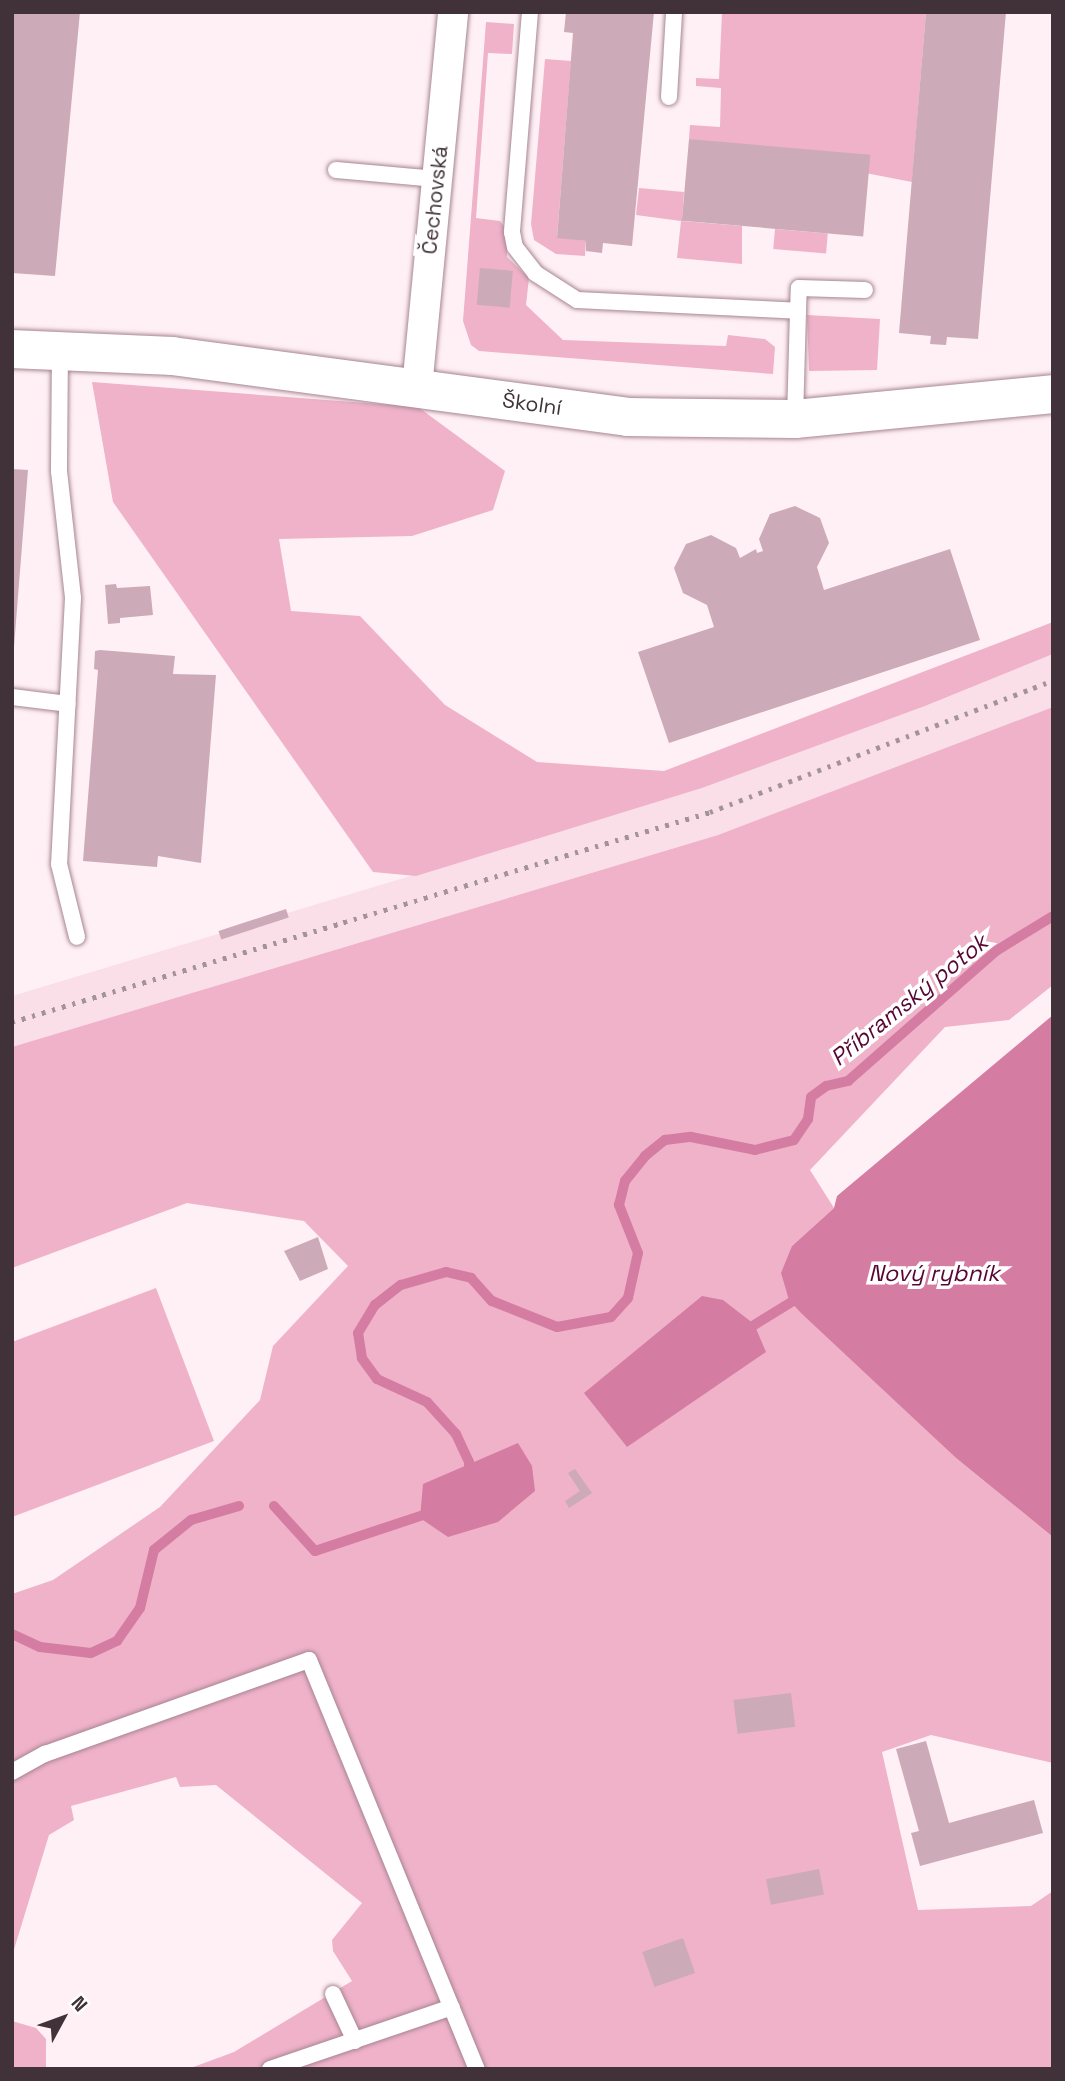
<!DOCTYPE html>
<meta charset="utf-8">
<style>
body{margin:0}
#map{position:relative;width:1065px;height:2081px;overflow:hidden;background:#fff0f5;font-family:"Space Grotesk",sans-serif}
div>[style]{position:absolute}
.built>*{inset:0;background:#fadfe9}
.green>*{inset:0;background:#efb2c9;transform-origin:0 0}
.water>*{inset:0;background:#d57ca2}
.stream>*{height:10px;margin:-5px;padding:0 5px;transform-origin:5px;border-radius:5px;background:#d57ca2}
.building>*{inset:0;background:#cdaab7;transform-origin:0 0}
.roads{filter:drop-shadow(0 0 2px #a78592) drop-shadow(0 0 2px #a78592)}
.lane>*{height:16px;margin:-8px;padding:0 8px;transform-origin:8px;border-radius:8px;background:#fff}
.street>*{height:30px;margin:-15px;padding:0 15px;transform-origin:15px;border-radius:15px;background:#fff}
.secondary>*{height:38px;margin:-19px;padding:0 19px;transform-origin:19px;border-radius:19px;background:#fff}
.rail>*{height:5px;margin-top:-2.5px;transform-origin:0;background:repeating-linear-gradient(90deg,#a19398 0 3.5px,transparent 0 10.5px)}
span{translate:-50% -50%;white-space:nowrap;text-align:center;line-height:1.15;-webkit-text-stroke:7px #fff;paint-order:stroke}
.street-label{font-size:21px;color:#403238}
.water-label{font-size:23px;color:#570533;font-style:italic}
.frame{position:absolute;inset:0;border:14px solid #403238;pointer-events:none}
.north{position:absolute;left:28px;top:1983px;width:70px;height:70px;-webkit-text-stroke:5px #fff;paint-order:stroke;rotate:49deg;font-size:19px;font-weight:700;line-height:28px;text-align:center;color:#403238}
.north::after{content:'';display:block;margin:auto;width:24px;height:32px;background:#403238;clip-path:polygon(50% 0,100% 100%,50% 72%,0 100%)}
</style>
<div id="map">
<div class="built">
<i style="clip-path:polygon(1053px 654px,1053px 707px,944px 752px,718px 835px,12px 1047px,12px 996px,702px 788px,925px 706px)"></i>
</div>
<div class="green">
<i style="clip-path:polygon(722px 12px,926px 12px,912px 182px,689px 139px,690px 125px,720px 127px,721px 88px,696px 86px,696px 78px,719px 79px)"></i>
<i style="clip-path:polygon(486px 22px,514px 24px,512px 54px,488px 53px,476px 218px,500px 221px,507px 230px,507px 257px,529px 278px,526px 305px,563px 340px,726px 346px,728px 335px,765px 339px,775px 347px,773px 374px,479px 351px,471px 345px,463px 321px)"></i>
<i style="clip-path:polygon(545px 59px,571px 61px,557px 237px,586px 241px,585px 256px,556px 254px,534px 240px,531px 224px)"></i>
<i style="clip-path:polygon(639px 188px,684px 192px,682px 221px,742px 226px,742px 264px,677px 258px,681px 221px,636px 215px)"></i>
<i style="left:775px;top:229px;width:53px;height:20px;rotate:5deg"></i>
<i style="clip-path:polygon(807px 315px,880px 319px,877px 370px,809px 371px)"></i>
<i style="clip-path:polygon(92px 382px,418px 407px,505px 471px,493px 510px,412px 536px,279px 539px,291px 611px,360px 616px,445px 705px,537px 762px,664px 771px,1053px 622px,1053px 654px,925px 706px,702px 788px,416px 876px,373px 872px,113px 502px)"></i>
<i style="clip-path:polygon(1053px 707px,1053px 985px,1009px 1020px,945px 1027px,810px 1170px,834px 1208px,792px 1246px,789px 1300px,956px 1458px,1053px 1537px,1053px 1763px,931px 1735px,882px 1752px,918px 1910px,1031px 1906px,1053px 1891px,1053px 2069px,188px 2069px,234px 2052px,352px 1981px,333px 1951px,332px 1940px,362px 1903px,216px 1785px,180px 1787px,176px 1777px,71px 1806px,74px 1820px,49px 1835px,12px 1956px,12px 1594px,53px 1580px,160px 1507px,260px 1400px,273px 1346px,348px 1266px,304px 1221px,187px 1203px,12px 1268px,12px 1047px,718px 835px)"></i>
<i style="clip-path:polygon(156px 1288px,214px 1441px,12px 1517px,12px 1342px)"></i>
<i style="clip-path:polygon(12px 2021px,36px 2028px,46px 2039px,46px 2069px,12px 2069px)"></i>
</div>
<div class="water">
<i style="clip-path:polygon(1053px 1015px,1053px 1537px,956px 1458px,801px 1313px,789px 1300px,781px 1273px,792px 1246px,834px 1208px,837px 1196px)"></i>
<i style="clip-path:polygon(702px 1296px,723px 1300px,754px 1324px,766px 1352px,627px 1447px,584px 1393px)"></i>
<i style="clip-path:polygon(518px 1443px,532px 1466px,535px 1491px,498px 1522px,448px 1537px,420px 1518px,423px 1484px)"></i>
</div>
<div class="stream">
<i style="left:743px;top:1332px;width:68px;rotate:-31.8deg"></i>
<i style="left:469px;top:1474px;width:12px;rotate:-90deg"></i>
<i style="left:469px;top:1462px;width:31px;rotate:-115deg"></i>
<i style="left:456px;top:1434px;width:43px;rotate:-132.2deg"></i>
<i style="left:427px;top:1402px;width:55px;rotate:-155.3deg"></i>
<i style="left:377px;top:1379px;width:26px;rotate:-126deg"></i>
<i style="left:362px;top:1358px;width:25px;rotate:-99deg"></i>
<i style="left:358px;top:1333px;width:33px;rotate:-59deg"></i>
<i style="left:375px;top:1305px;width:33px;rotate:-38deg"></i>
<i style="left:401px;top:1285px;width:47px;rotate:-16.1deg"></i>
<i style="left:446px;top:1272px;width:26px;rotate:13deg"></i>
<i style="left:471px;top:1278px;width:31px;rotate:48deg"></i>
<i style="left:492px;top:1301px;width:70px;rotate:21.8deg"></i>
<i style="left:557px;top:1327px;width:55px;rotate:-10.5deg"></i>
<i style="left:611px;top:1317px;width:25px;rotate:-48deg"></i>
<i style="left:628px;top:1298px;width:46px;rotate:-77.5deg"></i>
<i style="left:638px;top:1253px;width:52px;rotate:-111.6deg"></i>
<i style="left:619px;top:1205px;width:25px;rotate:-76deg"></i>
<i style="left:625px;top:1181px;width:32px;rotate:-51deg"></i>
<i style="left:645px;top:1156px;width:26px;rotate:-39deg"></i>
<i style="left:665px;top:1140px;width:26px;rotate:-7deg"></i>
<i style="left:691px;top:1137px;width:65px;rotate:11.5deg"></i>
<i style="left:755px;top:1150px;width:40px;rotate:-14.4deg"></i>
<i style="left:794px;top:1140px;width:25px;rotate:-56deg"></i>
<i style="left:808px;top:1119px;width:22px;rotate:-82deg"></i>
<i style="left:811px;top:1097px;width:19px;rotate:-36deg"></i>
<i style="left:826px;top:1086px;width:23px;rotate:-13deg"></i>
<i style="left:848px;top:1081px;width:197px;rotate:-41.3deg"></i>
<i style="left:996px;top:951px;width:67px;rotate:-31.6deg"></i>
<i style="left:274px;top:1506px;width:61px;rotate:47.7deg"></i>
<i style="left:315px;top:1551px;width:120px;rotate:-18.4deg"></i>
<i style="left:12px;top:1634px;width:31px;rotate:25deg"></i>
<i style="left:40px;top:1647px;width:51px;rotate:6.7deg"></i>
<i style="left:91px;top:1653px;width:29px;rotate:-25deg"></i>
<i style="left:117px;top:1641px;width:40px;rotate:-55.1deg"></i>
<i style="left:140px;top:1608px;width:60px;rotate:-76.4deg"></i>
<i style="left:154px;top:1550px;width:48px;rotate:-39deg"></i>
<i style="left:191px;top:1520px;width:50px;rotate:-16.3deg"></i>
</div>
<div class="building">
<i style="clip-path:polygon(12px 12px,80px 12px,55px 276px,12px 273px)"></i>
<i style="clip-path:polygon(566px 12px,654px 12px,632px 246px,603px 243px,602px 253px,586px 251px,586px 241px,557px 238px,573px 33px,564px 32px)"></i>
<i style="clip-path:polygon(926px 12px,1006px 12px,978px 339px,947px 337px,946px 345px,930px 344px,931px 336px,899px 333px)"></i>
<i style="left:689px;top:139px;width:182px;height:82px;rotate:5deg"></i>
<i style="left:480px;top:268px;width:33px;height:37px;rotate:5deg"></i>
<i style="clip-path:polygon(12px 469px,28px 470px,14px 647px,12px 647px)"></i>
<i style="clip-path:polygon(795px 506px,820px 518px,829px 543px,817px 567px,824px 590px,950px 549px,980px 640px,669px 743px,638px 652px,714px 627px,707px 605px,683px 593px,674px 568px,686px 544px,711px 535px,736px 548px,740px 558px,756px 549px,757px 553px,763px 551px,759px 539px,770px 514px)"></i>
<i style="clip-path:polygon(116px 584px,117px 588px,150px 586px,153px 615px,120px 618px,120px 623px,108px 624px,105px 585px)"></i>
<i style="clip-path:polygon(100px 650px,175px 656px,173px 674px,216px 675px,201px 863px,158px 856px,157px 867px,83px 861px,98px 670px,94px 669px,95px 651px)"></i>
<i style="left:286px;top:909px;width:9px;height:71px;rotate:72deg"></i>
<i style="clip-path:polygon(318px 1237px,328px 1269px,300px 1281px,284px 1251px)"></i>
<i style="clip-path:polygon(575px 1469px,592px 1493px,569px 1508px,565px 1501px,580px 1491px,568px 1473px)"></i>
<i style="left:791px;top:1693px;width:34px;height:58px;rotate:83deg"></i>
<i style="clip-path:polygon(926px 1741px,949px 1823px,1034px 1800px,1043px 1833px,920px 1866px,911px 1833px,919px 1831px,896px 1749px)"></i>
<i style="left:819px;top:1869px;width:26px;height:54px;rotate:79deg"></i>
<i style="left:683px;top:1938px;width:37px;height:43px;rotate:71deg"></i>
</div>
<div class="roads">
<div class="lane">
<i style="left:530px;top:12px;width:221px;rotate:94.7deg"></i>
<i style="left:512px;top:232px;width:15px;rotate:79deg"></i>
<i style="left:515px;top:247px;width:33px;rotate:52deg"></i>
<i style="left:535px;top:273px;width:50px;rotate:32.7deg"></i>
<i style="left:577px;top:300px;width:221px;rotate:2.8deg"></i>
<i style="left:798px;top:311px;width:23px;rotate:-88deg"></i>
<i style="left:799px;top:288px;width:66px;rotate:1.7deg"></i>
<i style="left:669px;top:97px;width:85px;rotate:-86.6deg"></i>
<i style="left:336px;top:170px;width:101px;rotate:5.1deg"></i>
<i style="left:60px;top:350px;width:121px;rotate:90.5deg"></i>
<i style="left:59px;top:471px;width:128px;rotate:83.7deg"></i>
<i style="left:73px;top:598px;width:266px;rotate:93deg"></i>
<i style="left:59px;top:864px;width:75px;rotate:76.1deg"></i>
<i style="left:795px;top:419px;width:108px;rotate:-88.4deg"></i>
<i style="left:12px;top:697px;width:56px;rotate:7.1deg"></i>
<i style="left:12px;top:1772px;width:38px;rotate:-29deg"></i>
<i style="left:45px;top:1754px;width:280px;rotate:-19.6deg"></i>
<i style="left:309px;top:1660px;width:442px;rotate:67.7deg"></i>
<i style="left:333px;top:1994px;width:52px;rotate:64.9deg"></i>
<i style="left:270px;top:2069px;width:192px;rotate:-18.8deg"></i>
</div>
<div class="street">
<i style="left:417px;top:388px;width:378px;rotate:-84.5deg"></i>
</div>
<div class="secondary">
<i style="left:12px;top:349px;width:160px;rotate:2.5deg"></i>
<i style="left:172px;top:356px;width:460px;rotate:7.6deg"></i>
<i style="left:628px;top:417px;width:167px;rotate:0.7deg"></i>
<i style="left:795px;top:419px;width:259px;rotate:-5.5deg"></i>
</div>
</div>
<div class="rail">
<i style="left:12px;top:1022px;width:729px;rotate:-16.74deg"></i>
<i style="left:710px;top:812px;width:368px;rotate:-21deg"></i>
</div>
<div class="street-label">
<span style="left:435px;top:200px;rotate:-84deg">Čechovská</span>
<span style="left:532px;top:404px;rotate:8deg">Školní</span>
</div>
<div class="water-label">
<span style="left:909px;top:1000px;rotate:-39deg">Příbramský potok</span>
<span style="left:934px;top:1273px">Nový rybník</span>
</div>
<div class="frame"></div>
<div class="north">N</div>
</div>
